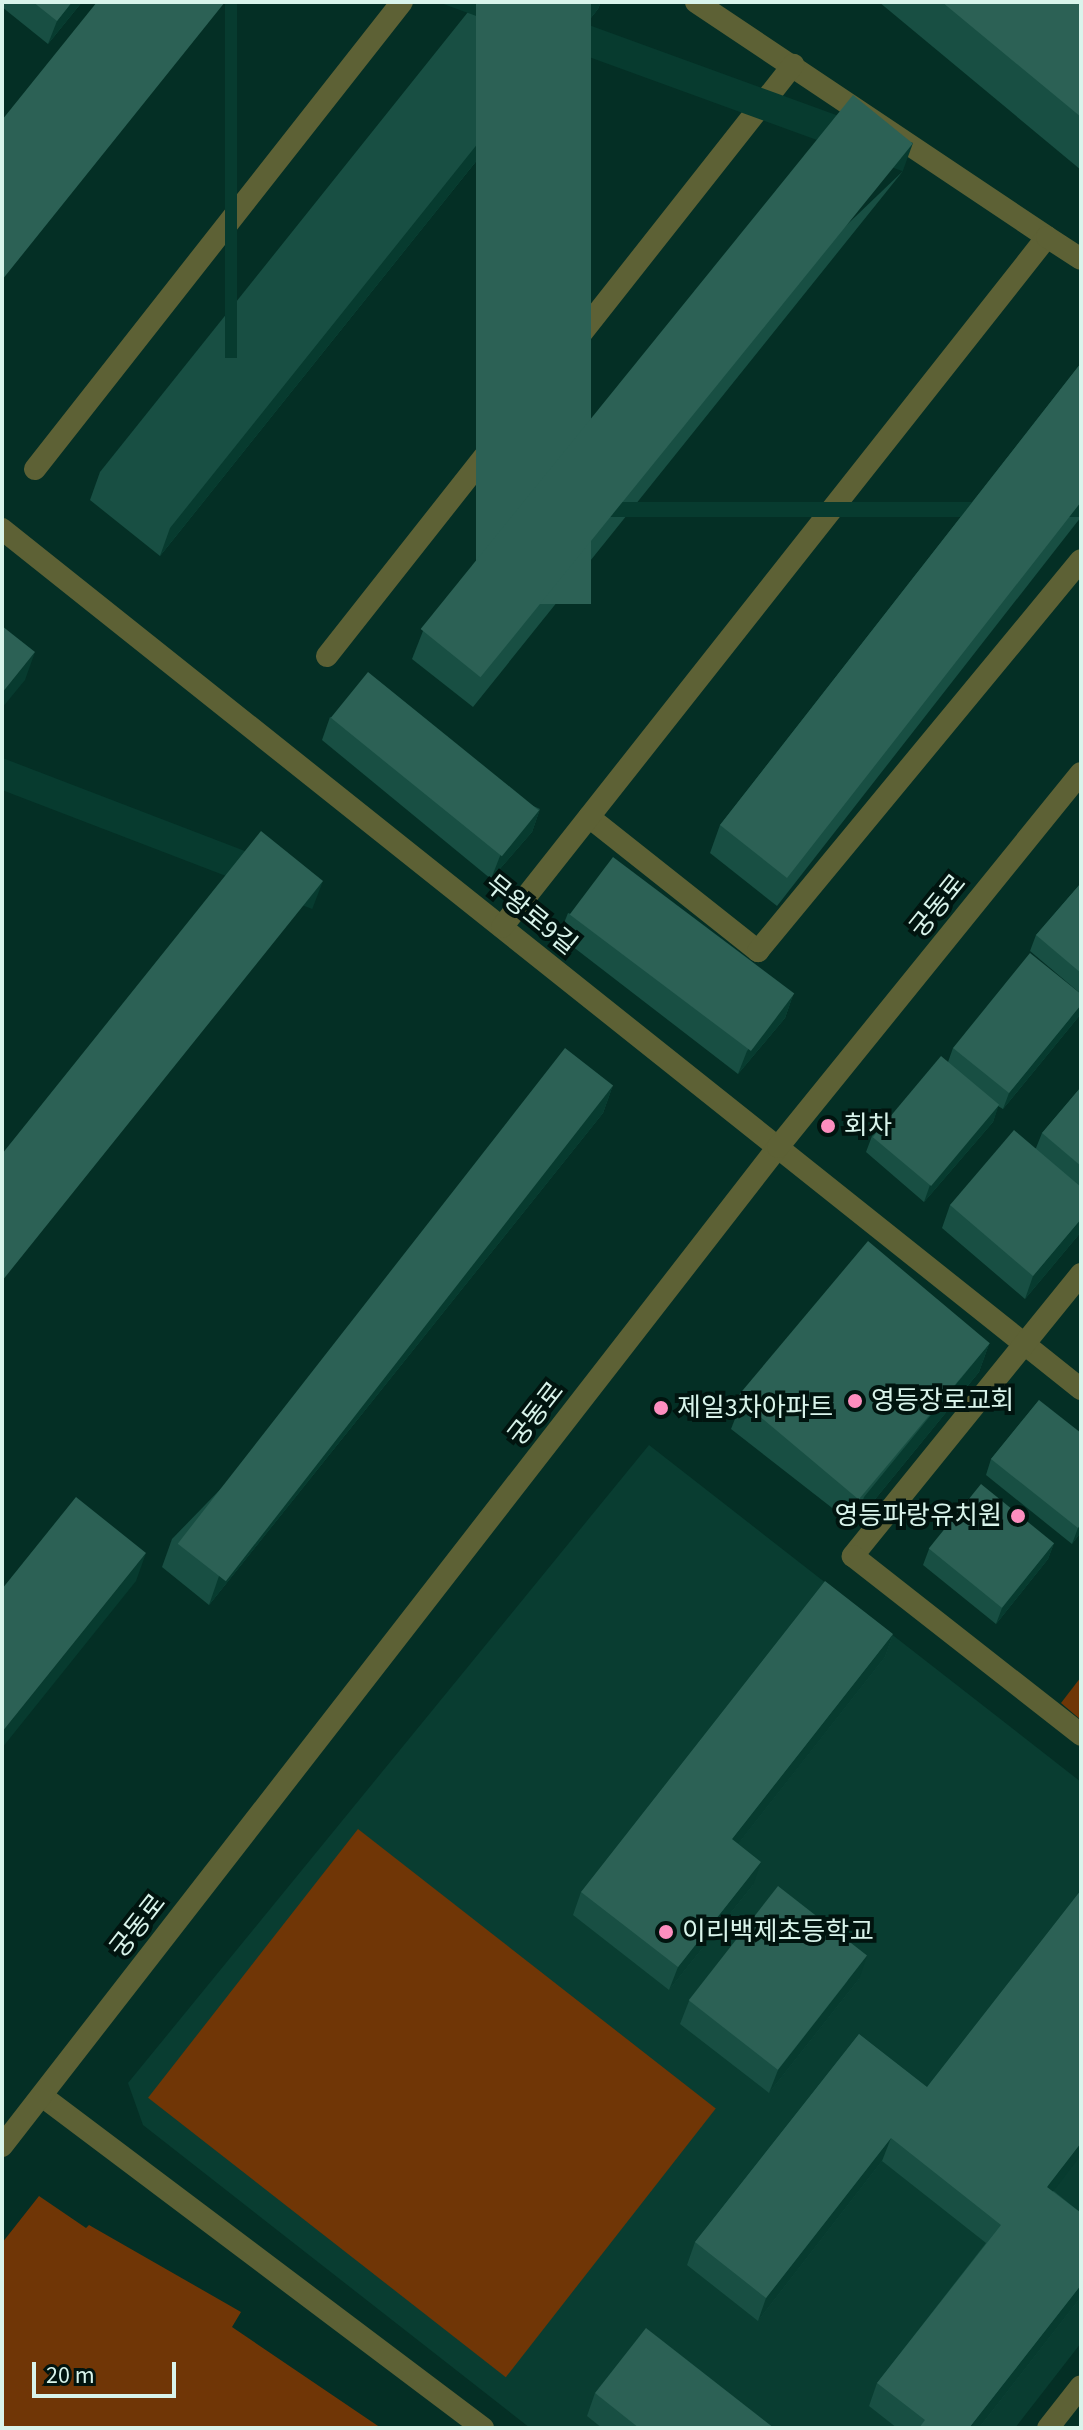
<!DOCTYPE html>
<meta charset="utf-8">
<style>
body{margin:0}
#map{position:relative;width:1083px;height:2430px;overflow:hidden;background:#042f25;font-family:"Source Sans 3","Noto Sans KR",sans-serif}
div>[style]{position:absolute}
.built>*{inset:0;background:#093d31}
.green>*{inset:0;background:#703606;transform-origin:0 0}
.minor>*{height:22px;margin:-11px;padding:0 11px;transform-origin:11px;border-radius:11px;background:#5d6135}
.wall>*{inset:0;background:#184f43}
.shaded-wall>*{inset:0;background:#073b2f;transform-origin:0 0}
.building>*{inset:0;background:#2c6155;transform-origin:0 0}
.dots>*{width:22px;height:22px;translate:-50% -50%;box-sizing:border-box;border:4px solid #01140f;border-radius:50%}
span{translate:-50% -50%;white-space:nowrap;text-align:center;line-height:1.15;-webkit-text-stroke:8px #01140f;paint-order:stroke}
.street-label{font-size:26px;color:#d9f4eb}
.poi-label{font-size:26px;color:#d9f4eb}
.left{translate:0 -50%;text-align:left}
.right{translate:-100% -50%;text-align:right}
.frame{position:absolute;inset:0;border:4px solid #d9f4eb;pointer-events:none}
.scale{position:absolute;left:32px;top:2362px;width:144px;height:36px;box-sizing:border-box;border:4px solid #d9f4eb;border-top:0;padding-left:10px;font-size:24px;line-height:28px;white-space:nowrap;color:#d9f4eb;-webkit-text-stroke:6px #01140f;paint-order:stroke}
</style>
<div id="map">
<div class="built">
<i style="clip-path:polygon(649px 1445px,1081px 1782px,1081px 2343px,1015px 2428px,530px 2428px,143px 2125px,128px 2083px)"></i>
</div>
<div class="green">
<i style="clip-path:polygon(1081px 1677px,1081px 1720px,1061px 1703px)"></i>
<i style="left:358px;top:1829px;width:454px;height:341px;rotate:38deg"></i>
<i style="clip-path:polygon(39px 2196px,86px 2228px,89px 2225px,241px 2312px,232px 2327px,381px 2428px,2px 2428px,2px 2243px)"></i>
</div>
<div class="minor">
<i style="left:696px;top:2px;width:422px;rotate:33.8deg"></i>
<i style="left:35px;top:469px;width:594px;rotate:-51.84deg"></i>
<i style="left:2px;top:529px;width:1380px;rotate:38.56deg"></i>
<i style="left:327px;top:656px;width:753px;rotate:-51.74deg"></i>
<i style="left:589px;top:817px;width:216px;rotate:38.4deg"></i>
<i style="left:758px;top:951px;width:507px;rotate:-50.44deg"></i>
<i style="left:502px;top:927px;width:879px;rotate:-51.7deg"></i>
<i style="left:1047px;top:237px;width:40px;rotate:32.9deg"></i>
<i style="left:1081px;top:1274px;width:363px;rotate:129deg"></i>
<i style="left:853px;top:1556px;width:290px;rotate:38.1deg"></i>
<i style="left:42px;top:2096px;width:552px;rotate:36.97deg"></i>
<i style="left:2px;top:2146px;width:1265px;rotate:-52.16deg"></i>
<i style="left:778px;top:1147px;width:481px;rotate:-51deg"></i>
<i style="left:1048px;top:2428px;width:53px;rotate:-51.8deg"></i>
</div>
<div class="wall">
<i style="clip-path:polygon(2px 2px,82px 2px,48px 44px,2px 7px)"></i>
<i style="clip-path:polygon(476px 2px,601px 2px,598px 9px,160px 556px,90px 500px,100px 472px)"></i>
<i style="clip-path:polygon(879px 2px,1081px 2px,1081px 170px)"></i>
<i style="clip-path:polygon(903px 171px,473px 707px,412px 659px,423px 631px)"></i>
<i style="clip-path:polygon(1081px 363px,1081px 517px,777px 906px,710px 853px,720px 825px)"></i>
<i style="clip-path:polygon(330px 717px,540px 809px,532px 832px,491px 879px,322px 740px)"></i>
<i style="clip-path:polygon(1081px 883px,1081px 994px,1030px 951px,1036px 935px)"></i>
<i style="clip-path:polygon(568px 913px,793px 995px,785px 1018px,738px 1074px,559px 936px)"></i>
<i style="clip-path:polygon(1080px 1015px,1003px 1109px,998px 1106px,993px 1122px,924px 1202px,866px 1152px,872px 1136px,948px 1062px,953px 1048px)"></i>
<i style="clip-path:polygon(613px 1085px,603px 1113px,209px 1605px,162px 1567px,172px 1539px)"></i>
<i style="clip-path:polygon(1081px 1087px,1081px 1232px,1025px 1299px,942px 1228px,950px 1205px,1036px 1148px,1042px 1133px)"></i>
<i style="clip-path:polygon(989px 1344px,979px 1372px,854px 1525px,731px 1429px,742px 1401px)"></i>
<i style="clip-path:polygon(1039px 1400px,1081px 1532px,1072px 1544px,986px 1475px,991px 1459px)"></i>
<i style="clip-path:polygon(1054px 1543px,1048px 1559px,996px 1624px,923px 1565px,929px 1549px)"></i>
<i style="clip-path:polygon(893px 1634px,885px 1657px,738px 1844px,753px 1885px,669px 1990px,573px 1915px,581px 1892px)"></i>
<i style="clip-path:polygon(859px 1979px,769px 2093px,680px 2024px,689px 2001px)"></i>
<i style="clip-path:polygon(859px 2034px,1081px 2213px,1081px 2297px,979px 2428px,897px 2428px,869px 2406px,877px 2383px,986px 2243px,882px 2161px,758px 2321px,687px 2265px,695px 2242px)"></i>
<i style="clip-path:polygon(595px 2393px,774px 2428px,602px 2428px,587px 2416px)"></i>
</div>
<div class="shaded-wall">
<i style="clip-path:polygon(72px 2px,82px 2px,48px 44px,57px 21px)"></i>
<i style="left:225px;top:2px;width:12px;height:356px"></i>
<i style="clip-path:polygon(591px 2px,601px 2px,598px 9px,160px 556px,170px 528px)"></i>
<i style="left:913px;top:143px;width:30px;height:687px;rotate:110deg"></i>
<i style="left:1081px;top:502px;width:15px;height:477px;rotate:90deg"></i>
<i style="clip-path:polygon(35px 652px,25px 680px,2px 708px,2px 693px)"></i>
<i style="clip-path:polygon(540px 809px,532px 832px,491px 879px,500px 856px)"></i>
<i style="left:323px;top:881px;width:30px;height:513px;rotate:111deg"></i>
<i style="clip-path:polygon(793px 995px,785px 1018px,738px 1074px,747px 1051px)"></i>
<i style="clip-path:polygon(1081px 1005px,1080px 1015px,1003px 1109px,1009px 1093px)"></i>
<i style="clip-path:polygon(613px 1085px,603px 1113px,209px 1605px,219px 1576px)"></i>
<i style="clip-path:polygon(999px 1105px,993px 1122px,924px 1202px,930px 1185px)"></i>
<i style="clip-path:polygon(1081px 1219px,1081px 1232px,1025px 1299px,1033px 1276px)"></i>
<i style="clip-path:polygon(989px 1344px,979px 1372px,854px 1525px,864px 1497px)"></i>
<i style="clip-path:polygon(1081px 1523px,1081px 1532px,1072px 1544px,1078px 1528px)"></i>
<i style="clip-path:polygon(1054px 1543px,1048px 1559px,996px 1624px,1002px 1608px)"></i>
<i style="clip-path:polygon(146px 1553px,136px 1581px,2px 1748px,2px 1732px)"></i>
<i style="clip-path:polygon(893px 1634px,885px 1657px,724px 1862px,732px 1839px)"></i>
<i style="clip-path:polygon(761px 1862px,753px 1885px,669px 1990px,678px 1967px)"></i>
<i style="clip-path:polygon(867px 1956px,859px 1979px,769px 2093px,778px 2070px)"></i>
<i style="clip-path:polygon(891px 2138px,882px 2161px,758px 2321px,766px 2298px)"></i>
<i style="clip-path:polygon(1081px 2143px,1081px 2155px,1039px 2210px,1047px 2187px)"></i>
<i style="clip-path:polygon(1081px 2285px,1081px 2297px,979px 2428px,969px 2428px)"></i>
</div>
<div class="building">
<i style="clip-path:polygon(33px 2px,72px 2px,57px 21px)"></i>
<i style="clip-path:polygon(97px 2px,225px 2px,2px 280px,2px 120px)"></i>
<i style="left:476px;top:2px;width:115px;height:602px"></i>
<i style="clip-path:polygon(942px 2px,1081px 2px,1081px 117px)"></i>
<i style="left:853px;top:95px;width:77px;height:687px;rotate:39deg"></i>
<i style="clip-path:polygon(1081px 363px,1081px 502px,787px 878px,720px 825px)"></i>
<i style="clip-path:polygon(2px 626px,35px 652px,2px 693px)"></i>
<i style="left:368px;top:672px;width:220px;height:59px;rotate:39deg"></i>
<i style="clip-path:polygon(261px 831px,323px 881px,2px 1281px,2px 1154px)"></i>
<i style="left:613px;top:857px;width:227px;height:72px;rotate:37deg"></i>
<i style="clip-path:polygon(1081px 883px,1081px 973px,1036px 935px)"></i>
<i style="clip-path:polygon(1030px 953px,1081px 994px,1081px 1005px,1009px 1093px,953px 1048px)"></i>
<i style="left:565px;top:1048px;width:61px;height:629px;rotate:38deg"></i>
<i style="left:941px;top:1056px;width:76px;height:106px;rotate:40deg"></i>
<i style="clip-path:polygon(1081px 1087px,1081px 1166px,1042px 1133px)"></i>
<i style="clip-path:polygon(1014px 1130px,1081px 1187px,1081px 1219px,1033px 1276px,950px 1205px)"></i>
<i style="left:868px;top:1241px;width:159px;height:204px;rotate:40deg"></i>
<i style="clip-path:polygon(1039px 1400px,1081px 1433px,1081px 1523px,1078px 1528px,991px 1459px)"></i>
<i style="left:981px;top:1484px;width:94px;height:83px;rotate:39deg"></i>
<i style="clip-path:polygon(76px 1497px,146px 1553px,2px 1732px,2px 1589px)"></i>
<i style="clip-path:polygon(825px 1581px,893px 1634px,732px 1839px,761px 1862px,678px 1967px,581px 1892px)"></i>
<i style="left:778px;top:1886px;width:113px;height:145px;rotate:38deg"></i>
<i style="clip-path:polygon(1081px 1890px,1081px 2143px,1047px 2187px,1081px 2213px,1081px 2285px,969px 2428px,919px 2428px,925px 2420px,877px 2383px,1001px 2225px,891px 2138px,766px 2298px,695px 2242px,859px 2034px,927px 2087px)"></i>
<i style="clip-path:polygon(646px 2328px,774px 2428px,639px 2428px,595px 2393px)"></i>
</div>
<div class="dots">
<i style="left:828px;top:1126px;background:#fd8ebf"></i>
<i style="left:855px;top:1401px;background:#fd8ebf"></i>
<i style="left:661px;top:1408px;background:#fd8ebf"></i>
<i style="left:1018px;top:1516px;background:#fd8ebf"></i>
<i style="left:666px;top:1932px;background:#fd8ebf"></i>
</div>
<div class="street-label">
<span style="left:938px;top:906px;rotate:-51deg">궁동로</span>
<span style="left:531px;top:915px;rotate:39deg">무왕로9길</span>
<span style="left:536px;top:1414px;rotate:-52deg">궁동로</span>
<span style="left:138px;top:1926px;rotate:-52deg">궁동로</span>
</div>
<div class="poi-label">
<span class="left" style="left:844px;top:1126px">회차</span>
<span class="left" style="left:871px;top:1401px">영등장로교회</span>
<span class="left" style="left:677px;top:1408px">제일3차아파트</span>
<span class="right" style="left:1002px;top:1516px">영등파랑유치원</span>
<span class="left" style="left:682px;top:1932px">이리백제초등학교</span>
</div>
<div class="frame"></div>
<div class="scale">20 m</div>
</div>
